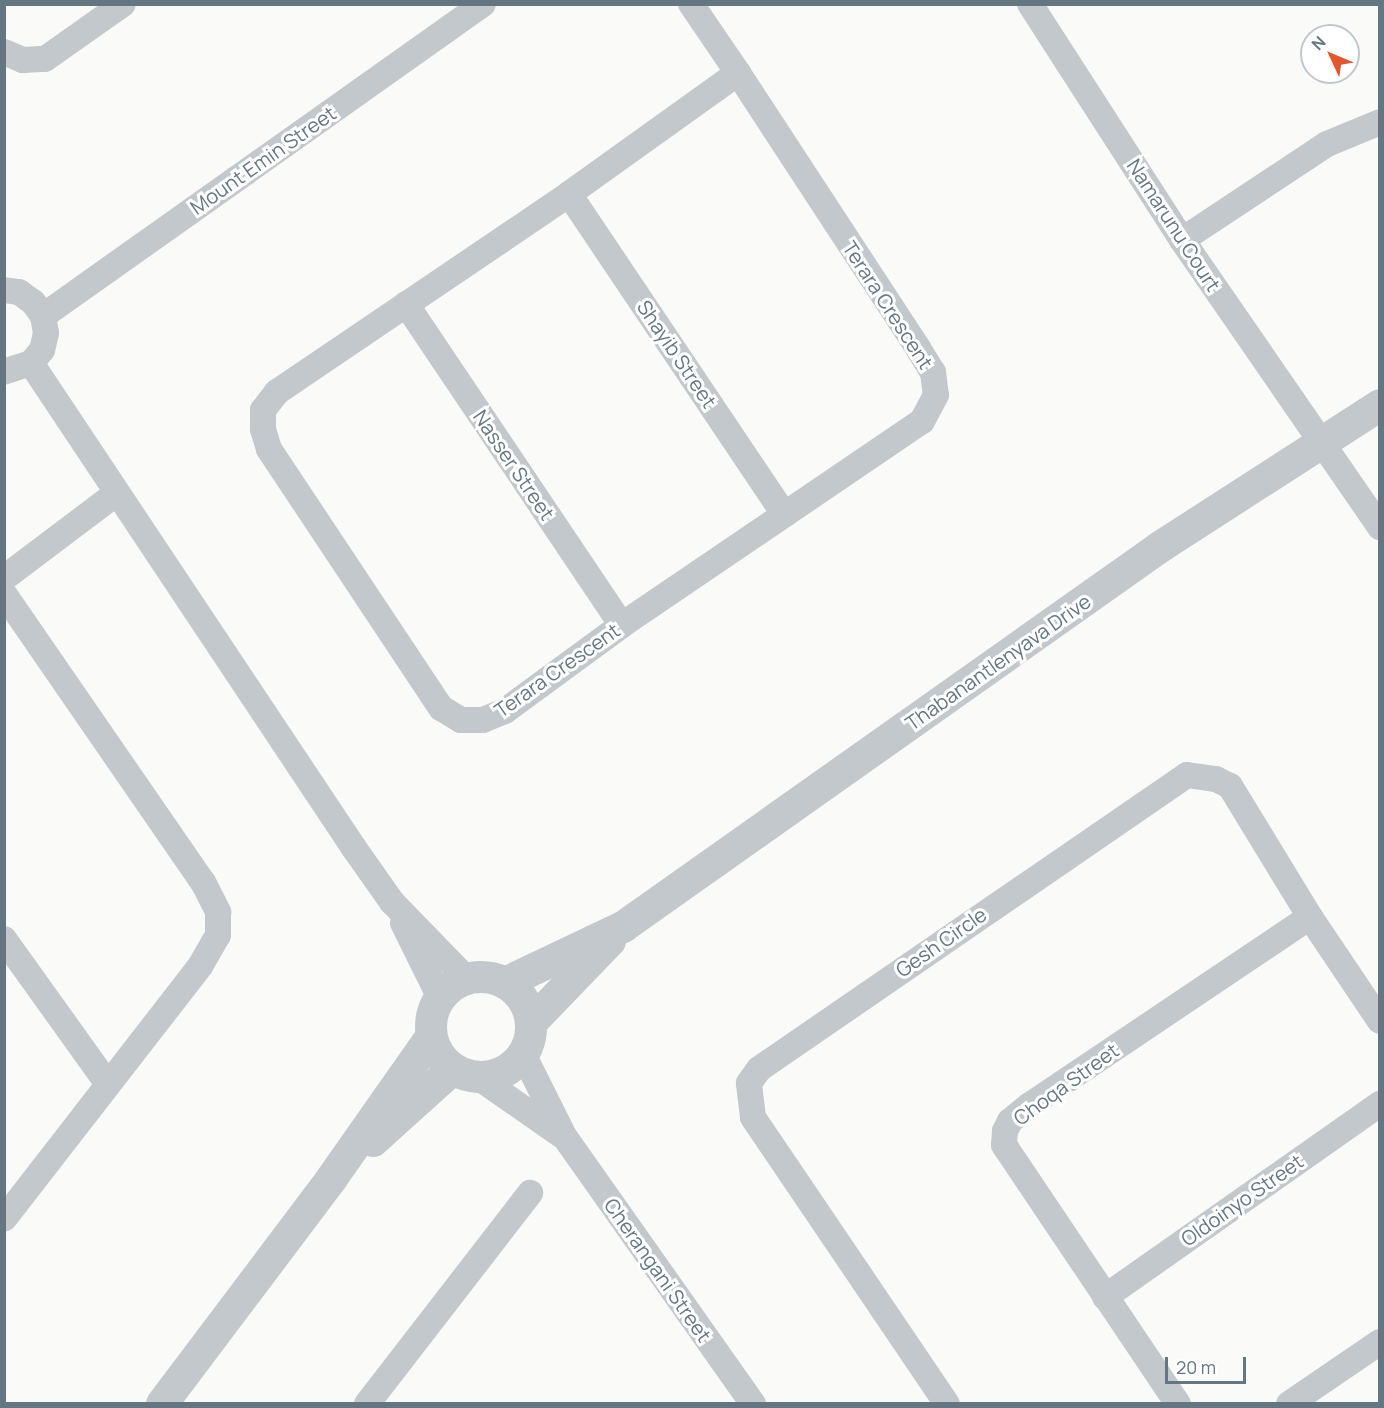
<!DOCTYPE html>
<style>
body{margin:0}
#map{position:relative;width:1384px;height:1408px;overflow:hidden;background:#fafaf8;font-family:Manrope,sans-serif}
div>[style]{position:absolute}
.minor>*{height:26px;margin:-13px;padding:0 13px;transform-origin:13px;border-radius:13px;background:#c3c8cc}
.tertiary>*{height:32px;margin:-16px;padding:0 16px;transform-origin:16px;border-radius:16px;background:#c3c8cc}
.tertiary>.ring{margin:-16px;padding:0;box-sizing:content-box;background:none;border:32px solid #c3c8cc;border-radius:50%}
span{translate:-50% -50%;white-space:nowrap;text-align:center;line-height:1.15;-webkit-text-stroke:6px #fff;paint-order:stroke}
.street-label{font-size:20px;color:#657683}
.frame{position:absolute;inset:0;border:6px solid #657683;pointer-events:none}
.north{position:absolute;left:1300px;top:24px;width:60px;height:60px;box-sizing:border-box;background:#fff;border:2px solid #c1c8cd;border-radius:50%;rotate:314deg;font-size:16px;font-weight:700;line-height:24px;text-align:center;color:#657683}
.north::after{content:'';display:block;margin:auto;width:21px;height:27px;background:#e4572e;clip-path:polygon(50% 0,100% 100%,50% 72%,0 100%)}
.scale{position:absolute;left:1165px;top:1357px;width:81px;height:27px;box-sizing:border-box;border:3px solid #657683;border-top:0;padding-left:8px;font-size:18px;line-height:21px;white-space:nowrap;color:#657683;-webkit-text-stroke:4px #fff;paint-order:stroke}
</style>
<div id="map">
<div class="minor">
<i style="left:691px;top:4px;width:83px;rotate:55.7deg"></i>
<i style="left:738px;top:73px;width:331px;rotate:56.8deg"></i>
<i style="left:919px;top:350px;width:26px;rotate:58deg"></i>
<i style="left:933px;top:372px;width:23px;rotate:83deg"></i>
<i style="left:936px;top:395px;width:30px;rotate:118deg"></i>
<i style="left:922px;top:421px;width:363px;rotate:145.8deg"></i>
<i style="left:622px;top:625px;width:145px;rotate:143.7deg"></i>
<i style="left:505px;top:711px;width:24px;rotate:158deg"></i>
<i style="left:483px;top:720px;width:22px;rotate:180deg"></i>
<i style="left:461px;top:720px;width:23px;rotate:-149deg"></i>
<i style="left:441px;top:708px;width:311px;rotate:-123.6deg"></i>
<i style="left:269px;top:449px;width:21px;rotate:-107deg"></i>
<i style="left:263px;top:429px;width:19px;rotate:-90deg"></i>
<i style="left:263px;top:410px;width:23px;rotate:-52deg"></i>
<i style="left:277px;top:392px;width:353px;rotate:-34.1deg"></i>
<i style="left:569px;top:194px;width:208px;rotate:-35.6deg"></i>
<i style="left:1030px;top:4px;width:281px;rotate:57.2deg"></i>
<i style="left:1182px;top:240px;width:349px;rotate:55.4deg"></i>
<i style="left:4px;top:52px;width:21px;rotate:23deg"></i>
<i style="left:23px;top:60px;width:22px;rotate:-3deg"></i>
<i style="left:45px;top:59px;width:95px;rotate:-35.2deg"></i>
<i style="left:569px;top:194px;width:386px;rotate:56.1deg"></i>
<i style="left:1182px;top:240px;width:174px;rotate:-33.5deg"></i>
<i style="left:1327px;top:144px;width:57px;rotate:-22.5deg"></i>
<i style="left:4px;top:290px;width:15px;rotate:8deg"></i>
<i style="left:19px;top:292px;width:17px;rotate:36deg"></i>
<i style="left:33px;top:302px;width:17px;rotate:54deg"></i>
<i style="left:43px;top:316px;width:17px;rotate:80deg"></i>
<i style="left:46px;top:333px;width:17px;rotate:103deg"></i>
<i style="left:42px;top:350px;width:17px;rotate:130deg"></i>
<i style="left:31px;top:363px;width:28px;rotate:162deg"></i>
<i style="left:406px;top:304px;width:387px;rotate:56.1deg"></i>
<i style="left:43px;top:316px;width:539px;rotate:-35.34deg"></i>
<i style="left:31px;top:363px;width:583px;rotate:56.34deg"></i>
<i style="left:354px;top:848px;width:66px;rotate:54.9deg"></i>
<i style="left:392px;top:902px;width:107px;rotate:45.8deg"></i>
<i style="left:4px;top:578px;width:141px;rotate:-37deg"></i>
<i style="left:4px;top:594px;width:350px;rotate:55.4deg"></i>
<i style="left:203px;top:882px;width:34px;rotate:63deg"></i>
<i style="left:218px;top:912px;width:23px;rotate:90deg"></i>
<i style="left:218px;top:935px;width:34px;rotate:120deg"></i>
<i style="left:201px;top:965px;width:321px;rotate:127.8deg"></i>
<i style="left:403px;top:923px;width:84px;rotate:63.7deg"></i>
<i style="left:4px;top:939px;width:178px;rotate:54.4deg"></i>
<i style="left:523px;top:1054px;width:92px;rotate:63.4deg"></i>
<i style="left:564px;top:1136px;width:328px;rotate:54.8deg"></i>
<i style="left:478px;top:1077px;width:101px;rotate:34.9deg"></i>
<i style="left:1105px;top:1297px;width:336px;rotate:-35.1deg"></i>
<i style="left:367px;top:1404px;width:267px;rotate:-52.3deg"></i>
<i style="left:947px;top:1404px;width:346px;rotate:-124.1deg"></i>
<i style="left:753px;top:1117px;width:34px;rotate:-97deg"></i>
<i style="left:749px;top:1083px;width:17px;rotate:-54deg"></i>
<i style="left:759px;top:1069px;width:519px;rotate:-34.49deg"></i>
<i style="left:1187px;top:775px;width:29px;rotate:8deg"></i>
<i style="left:1216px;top:779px;width:16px;rotate:27deg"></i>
<i style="left:1230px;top:786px;width:153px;rotate:58.6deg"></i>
<i style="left:1310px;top:917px;width:125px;rotate:56.1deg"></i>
<i style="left:1178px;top:1404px;width:312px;rotate:-123.9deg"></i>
<i style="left:1004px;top:1145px;width:14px;rotate:-86deg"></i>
<i style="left:1005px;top:1131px;width:11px;rotate:-63deg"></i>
<i style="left:1010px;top:1121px;width:26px;rotate:-39deg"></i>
<i style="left:1030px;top:1105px;width:337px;rotate:-33.9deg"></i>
<i style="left:1289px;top:1404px;width:110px;rotate:-34.3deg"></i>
</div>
<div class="tertiary">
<i class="ring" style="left:431px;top:977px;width:68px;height:68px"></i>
<i style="left:505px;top:983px;width:131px;rotate:-25.4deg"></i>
<i style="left:623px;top:927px;width:658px;rotate:-35.28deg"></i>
<i style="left:1160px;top:547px;width:262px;rotate:-32.8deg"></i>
<i style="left:531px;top:1023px;width:114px;rotate:-46.1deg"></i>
<i style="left:373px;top:1141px;width:108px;rotate:-42deg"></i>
<i style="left:162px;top:1404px;width:283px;rotate:-53deg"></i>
<i style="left:332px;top:1178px;width:172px;rotate:-54.9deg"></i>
</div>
<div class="street-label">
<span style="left:263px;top:160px;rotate:-35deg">Mount Emin Street</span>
<span style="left:1174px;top:225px;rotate:57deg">Namarunu Court</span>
<span style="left:888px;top:305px;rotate:57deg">Terara Crescent</span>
<span style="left:677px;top:354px;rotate:56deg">Shayib Street</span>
<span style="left:514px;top:465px;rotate:56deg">Nasser Street</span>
<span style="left:998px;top:662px;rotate:-35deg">Thabanantlenyava Drive</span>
<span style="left:557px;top:670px;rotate:-35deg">Terara Crescent</span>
<span style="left:941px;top:942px;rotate:-35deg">Gesh Circle</span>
<span style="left:1066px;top:1084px;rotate:-36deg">Choqa Street</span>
<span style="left:1242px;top:1200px;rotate:-35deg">Oldoinyo Street</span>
<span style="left:658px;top:1270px;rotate:55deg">Cherangani Street</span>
</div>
<div class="frame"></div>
<div class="north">N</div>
<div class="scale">20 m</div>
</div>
